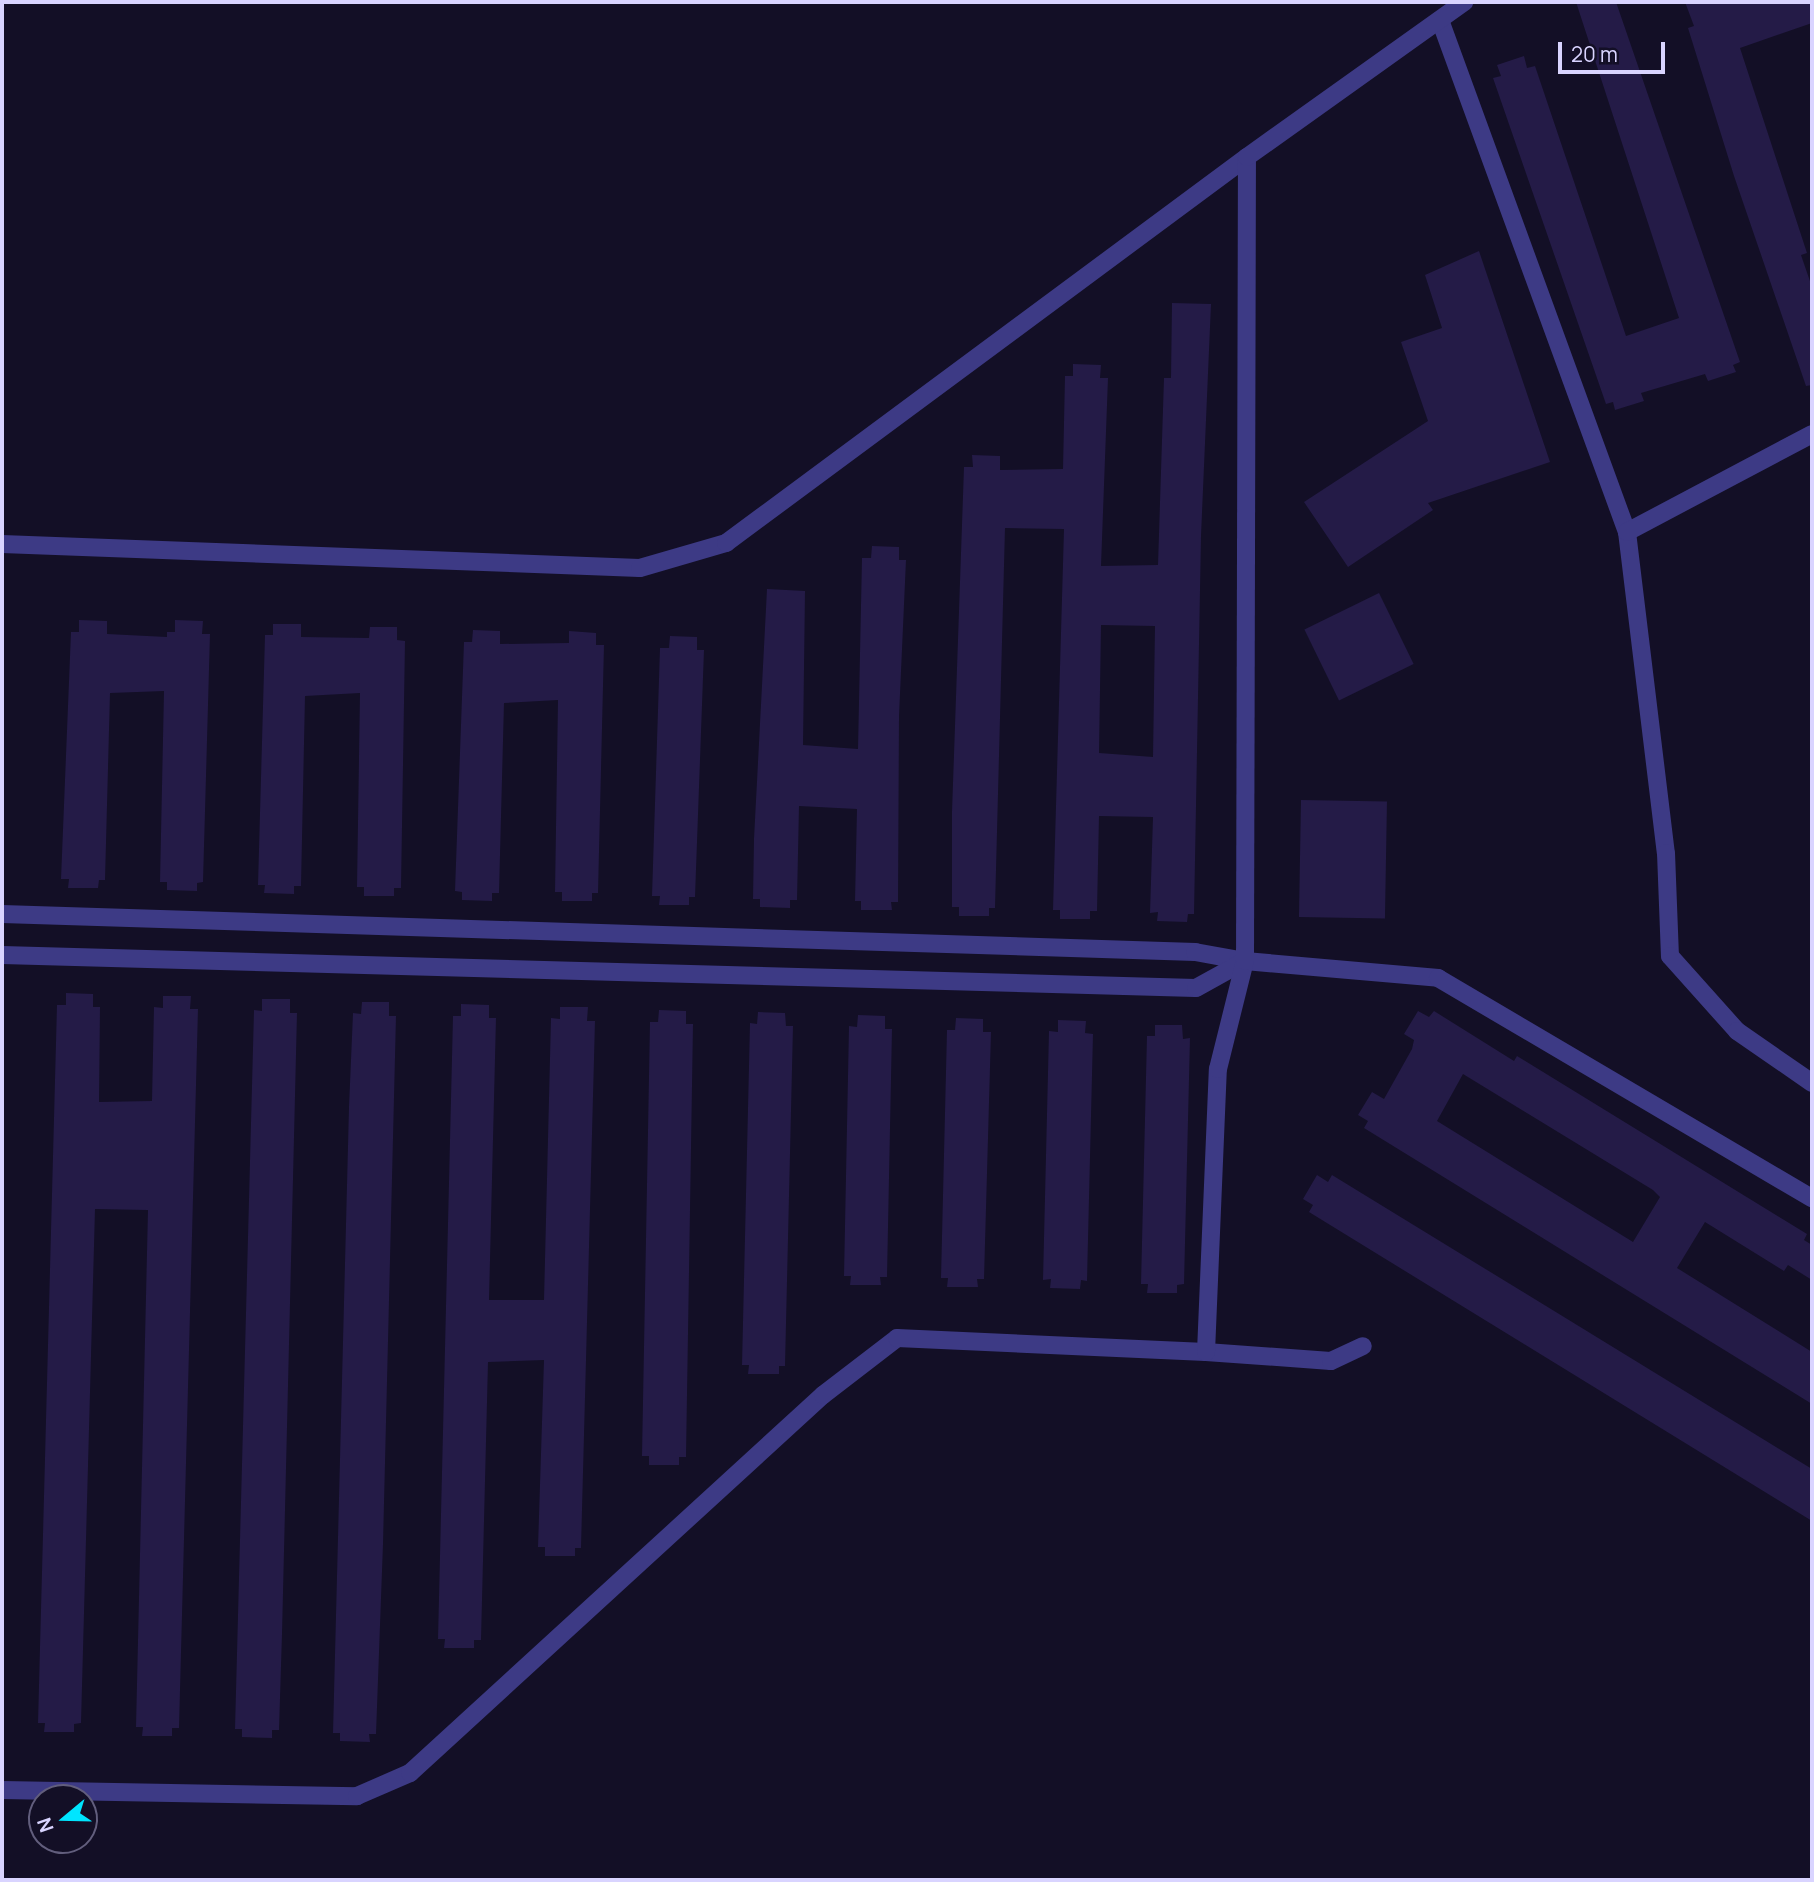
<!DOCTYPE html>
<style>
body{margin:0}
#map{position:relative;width:1814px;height:1882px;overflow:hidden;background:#130f26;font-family:Manrope,sans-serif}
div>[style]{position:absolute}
.building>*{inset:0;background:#241b47;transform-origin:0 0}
.minor>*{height:18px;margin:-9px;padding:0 9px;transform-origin:9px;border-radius:9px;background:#3d3a85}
span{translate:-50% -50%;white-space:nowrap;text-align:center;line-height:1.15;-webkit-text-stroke:7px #130f26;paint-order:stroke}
.frame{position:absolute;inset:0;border:4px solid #d9d4ff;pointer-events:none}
.north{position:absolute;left:28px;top:1784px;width:70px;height:70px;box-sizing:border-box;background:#130f26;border:2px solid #625e7d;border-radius:50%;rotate:251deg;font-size:19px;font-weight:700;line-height:28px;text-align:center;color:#d9d4ff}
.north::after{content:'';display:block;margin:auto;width:24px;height:32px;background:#00e5ff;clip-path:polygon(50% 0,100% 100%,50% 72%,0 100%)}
.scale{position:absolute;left:1558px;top:42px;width:107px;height:32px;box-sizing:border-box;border:4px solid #d9d4ff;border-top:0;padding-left:9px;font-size:21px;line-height:24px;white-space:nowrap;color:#d9d4ff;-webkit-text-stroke:5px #130f26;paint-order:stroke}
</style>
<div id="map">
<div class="building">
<i style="clip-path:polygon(1576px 2px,1616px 2px,1740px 362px,1733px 365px,1736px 372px,1708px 381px,1705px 374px,1641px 393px,1644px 401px,1615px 410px,1613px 402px,1606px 404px,1493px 78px,1501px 76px,1497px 65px,1524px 56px,1527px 68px,1535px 66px,1626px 336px,1679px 318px)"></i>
<i style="clip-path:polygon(1685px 2px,1812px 2px,1812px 23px,1740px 48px,1807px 253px,1801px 255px,1812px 287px,1812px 385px,1806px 386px,1734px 176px,1688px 28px,1694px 26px)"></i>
<i style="clip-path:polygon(1479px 251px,1550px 462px,1428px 503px,1433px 510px,1348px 567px,1304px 502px,1428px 421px,1401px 342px,1442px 328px,1425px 275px)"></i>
<i style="clip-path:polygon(evenodd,1172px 303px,1211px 304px,1201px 536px,1194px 914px,1188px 914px,1187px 922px,1157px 921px,1158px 912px,1150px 913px,1153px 817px,1099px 816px,1097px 911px,1090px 911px,1090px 919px,1060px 919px,1060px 910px,1053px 910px,1064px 529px,1005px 528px,995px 908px,989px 908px,989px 916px,959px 916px,959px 907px,952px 907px,952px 812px,964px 467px,973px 467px,972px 455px,1000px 456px,1000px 470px,1063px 469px,1065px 376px,1073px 376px,1073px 364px,1101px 365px,1100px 378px,1108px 378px,1101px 566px,1158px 565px,1164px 378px,1171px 378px,1172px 303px,1101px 625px,1155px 626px,1153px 757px,1099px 753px,1101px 625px)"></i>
<i style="clip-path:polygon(872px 546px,899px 547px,899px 560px,906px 560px,899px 716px,898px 902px,891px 902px,892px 910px,861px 910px,861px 901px,855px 901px,857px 809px,799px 806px,797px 900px,790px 900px,790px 908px,760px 907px,760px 899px,753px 899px,754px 839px,767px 589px,805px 591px,803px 745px,858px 749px,862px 558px,871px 558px)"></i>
<i style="left:1379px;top:593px;width:79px;height:83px;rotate:64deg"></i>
<i style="clip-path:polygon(79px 620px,107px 621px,107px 634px,167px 637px,167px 632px,175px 632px,175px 620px,203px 621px,202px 634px,210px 634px,203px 882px,197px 883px,197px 891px,167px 890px,167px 882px,160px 882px,164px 691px,110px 693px,105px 880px,99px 880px,98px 888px,68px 888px,69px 879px,61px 879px,71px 632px,79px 632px)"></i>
<i style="clip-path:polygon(273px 624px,301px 624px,301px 637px,369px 638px,370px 627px,397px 627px,397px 640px,405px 641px,401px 888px,394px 888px,394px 896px,364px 896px,364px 887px,357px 887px,360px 693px,305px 696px,301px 886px,294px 886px,294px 894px,264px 893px,265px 885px,258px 885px,265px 635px,273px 635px)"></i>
<i style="clip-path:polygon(473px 630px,500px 631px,500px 644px,569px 643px,569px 631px,596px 633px,596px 645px,604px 645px,598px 893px,592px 893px,592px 901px,562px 901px,562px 892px,555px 892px,558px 700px,504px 703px,499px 893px,492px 893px,492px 901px,462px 900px,462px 892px,455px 891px,464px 642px,472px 642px)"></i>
<i style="clip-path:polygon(670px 636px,697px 637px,697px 650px,704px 650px,695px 897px,689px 897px,689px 905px,659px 905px,660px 896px,652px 896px,660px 648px,669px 648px)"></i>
<i style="left:1301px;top:800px;width:86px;height:117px;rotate:1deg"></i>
<i style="clip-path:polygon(66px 993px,93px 994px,93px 1007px,100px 1007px,99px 1102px,152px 1101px,154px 1007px,163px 1008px,163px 996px,191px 996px,190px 1009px,198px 1009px,179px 1728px,172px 1728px,172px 1736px,142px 1736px,143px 1727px,136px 1727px,148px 1210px,95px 1209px,81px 1723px,74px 1724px,74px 1732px,44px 1732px,45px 1723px,38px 1723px,57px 1005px,66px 1005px)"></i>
<i style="clip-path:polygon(262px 999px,290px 999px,290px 1013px,297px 1013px,282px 1634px,279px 1730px,272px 1730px,272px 1738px,242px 1737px,242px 1729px,235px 1729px,254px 1010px,262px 1011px)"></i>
<i style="clip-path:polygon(362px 1002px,389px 1002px,389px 1016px,396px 1016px,383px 1544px,376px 1734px,369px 1734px,370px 1742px,340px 1741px,340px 1733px,333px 1733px,349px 1107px,353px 1013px,361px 1014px)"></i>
<i style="clip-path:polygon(461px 1004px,489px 1005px,489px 1018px,496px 1018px,489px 1300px,544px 1300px,551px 1018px,560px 1019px,560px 1007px,588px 1007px,587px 1021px,595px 1021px,581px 1548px,575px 1548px,575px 1556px,545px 1556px,545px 1547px,538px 1547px,544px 1360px,488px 1362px,481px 1640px,474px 1640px,474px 1648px,444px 1648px,445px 1639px,438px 1639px,453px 1016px,461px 1016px)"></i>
<i style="clip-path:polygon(659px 1010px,686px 1011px,686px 1024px,693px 1024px,686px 1457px,679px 1457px,679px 1465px,649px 1465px,649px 1456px,642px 1456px,650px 1022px,658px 1022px)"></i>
<i style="clip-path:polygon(evenodd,1418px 1011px,1429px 1017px,1434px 1011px,1514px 1061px,1517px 1056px,1807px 1234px,1804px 1240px,1812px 1245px,1812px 1280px,1788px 1265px,1784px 1271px,1705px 1222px,1677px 1268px,1812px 1352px,1812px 1404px,1364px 1128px,1368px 1121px,1358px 1115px,1372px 1092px,1384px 1099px,1412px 1049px,1414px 1040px,1404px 1034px,1418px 1011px,1463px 1074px,1653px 1190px,1660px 1197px,1633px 1242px,1437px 1121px,1463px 1074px)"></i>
<i style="clip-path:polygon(758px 1012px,785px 1013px,786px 1026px,793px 1026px,785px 1366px,779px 1366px,779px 1374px,748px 1374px,749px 1365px,742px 1365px,750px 1023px,757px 1024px)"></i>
<i style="clip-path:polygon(858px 1015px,885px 1016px,885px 1029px,892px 1029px,887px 1277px,880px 1277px,881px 1285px,850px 1285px,851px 1276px,844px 1276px,849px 1026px,857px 1027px)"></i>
<i style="clip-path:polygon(956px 1018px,983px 1019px,983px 1032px,991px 1032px,984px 1279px,977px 1279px,978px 1287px,947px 1287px,948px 1278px,941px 1278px,947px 1030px,955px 1030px)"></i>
<i style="clip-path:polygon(1058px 1020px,1086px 1021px,1085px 1033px,1093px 1034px,1087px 1281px,1081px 1280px,1080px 1289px,1050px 1288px,1051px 1279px,1043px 1280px,1049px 1031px,1058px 1032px)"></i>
<i style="clip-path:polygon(1155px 1025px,1182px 1025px,1183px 1039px,1190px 1038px,1184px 1284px,1177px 1285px,1177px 1293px,1147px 1293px,1148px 1284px,1141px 1284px,1147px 1036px,1155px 1036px)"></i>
<i style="clip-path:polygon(1317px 1175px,1328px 1182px,1332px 1175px,1812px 1469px,1812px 1521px,1309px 1212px,1313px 1205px,1303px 1199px)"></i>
</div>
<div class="minor">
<i style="left:1440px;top:20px;width:545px;rotate:69.94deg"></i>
<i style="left:1627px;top:532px;width:323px;rotate:83.1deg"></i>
<i style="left:1666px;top:853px;width:103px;rotate:87.8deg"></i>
<i style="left:1670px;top:956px;width:101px;rotate:48.2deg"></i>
<i style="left:1737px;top:1031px;width:91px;rotate:34.7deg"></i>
<i style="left:1627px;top:532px;width:209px;rotate:-27.9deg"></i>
<i style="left:2px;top:544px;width:638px;rotate:2.15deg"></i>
<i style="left:640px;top:568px;width:90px;rotate:-16.2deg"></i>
<i style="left:726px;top:543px;width:648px;rotate:-36.53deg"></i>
<i style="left:2px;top:914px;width:1194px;rotate:1.82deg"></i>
<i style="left:1195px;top:952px;width:51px;rotate:10.2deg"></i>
<i style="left:1245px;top:961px;width:194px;rotate:5deg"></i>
<i style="left:1438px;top:978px;width:434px;rotate:30.5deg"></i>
<i style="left:2px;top:955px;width:1194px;rotate:1.58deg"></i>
<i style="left:1196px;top:988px;width:56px;rotate:-28.9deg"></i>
<i style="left:1206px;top:1352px;width:125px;rotate:4.1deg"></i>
<i style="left:1331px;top:1361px;width:35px;rotate:-25deg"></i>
<i style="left:2px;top:1790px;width:355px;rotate:1deg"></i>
<i style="left:357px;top:1796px;width:58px;rotate:-23.5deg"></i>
<i style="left:410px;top:1773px;width:560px;rotate:-42.47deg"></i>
<i style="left:823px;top:1395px;width:93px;rotate:-37.6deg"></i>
<i style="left:897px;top:1338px;width:309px;rotate:2.6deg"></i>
<i style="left:1206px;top:1352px;width:283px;rotate:-87.6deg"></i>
<i style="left:1218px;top:1069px;width:111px;rotate:-76deg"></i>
<i style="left:1245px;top:961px;width:804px;rotate:-89.86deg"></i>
<i style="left:1247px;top:157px;width:267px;rotate:-35.5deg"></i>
</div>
<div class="frame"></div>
<div class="north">N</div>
<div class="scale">20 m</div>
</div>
